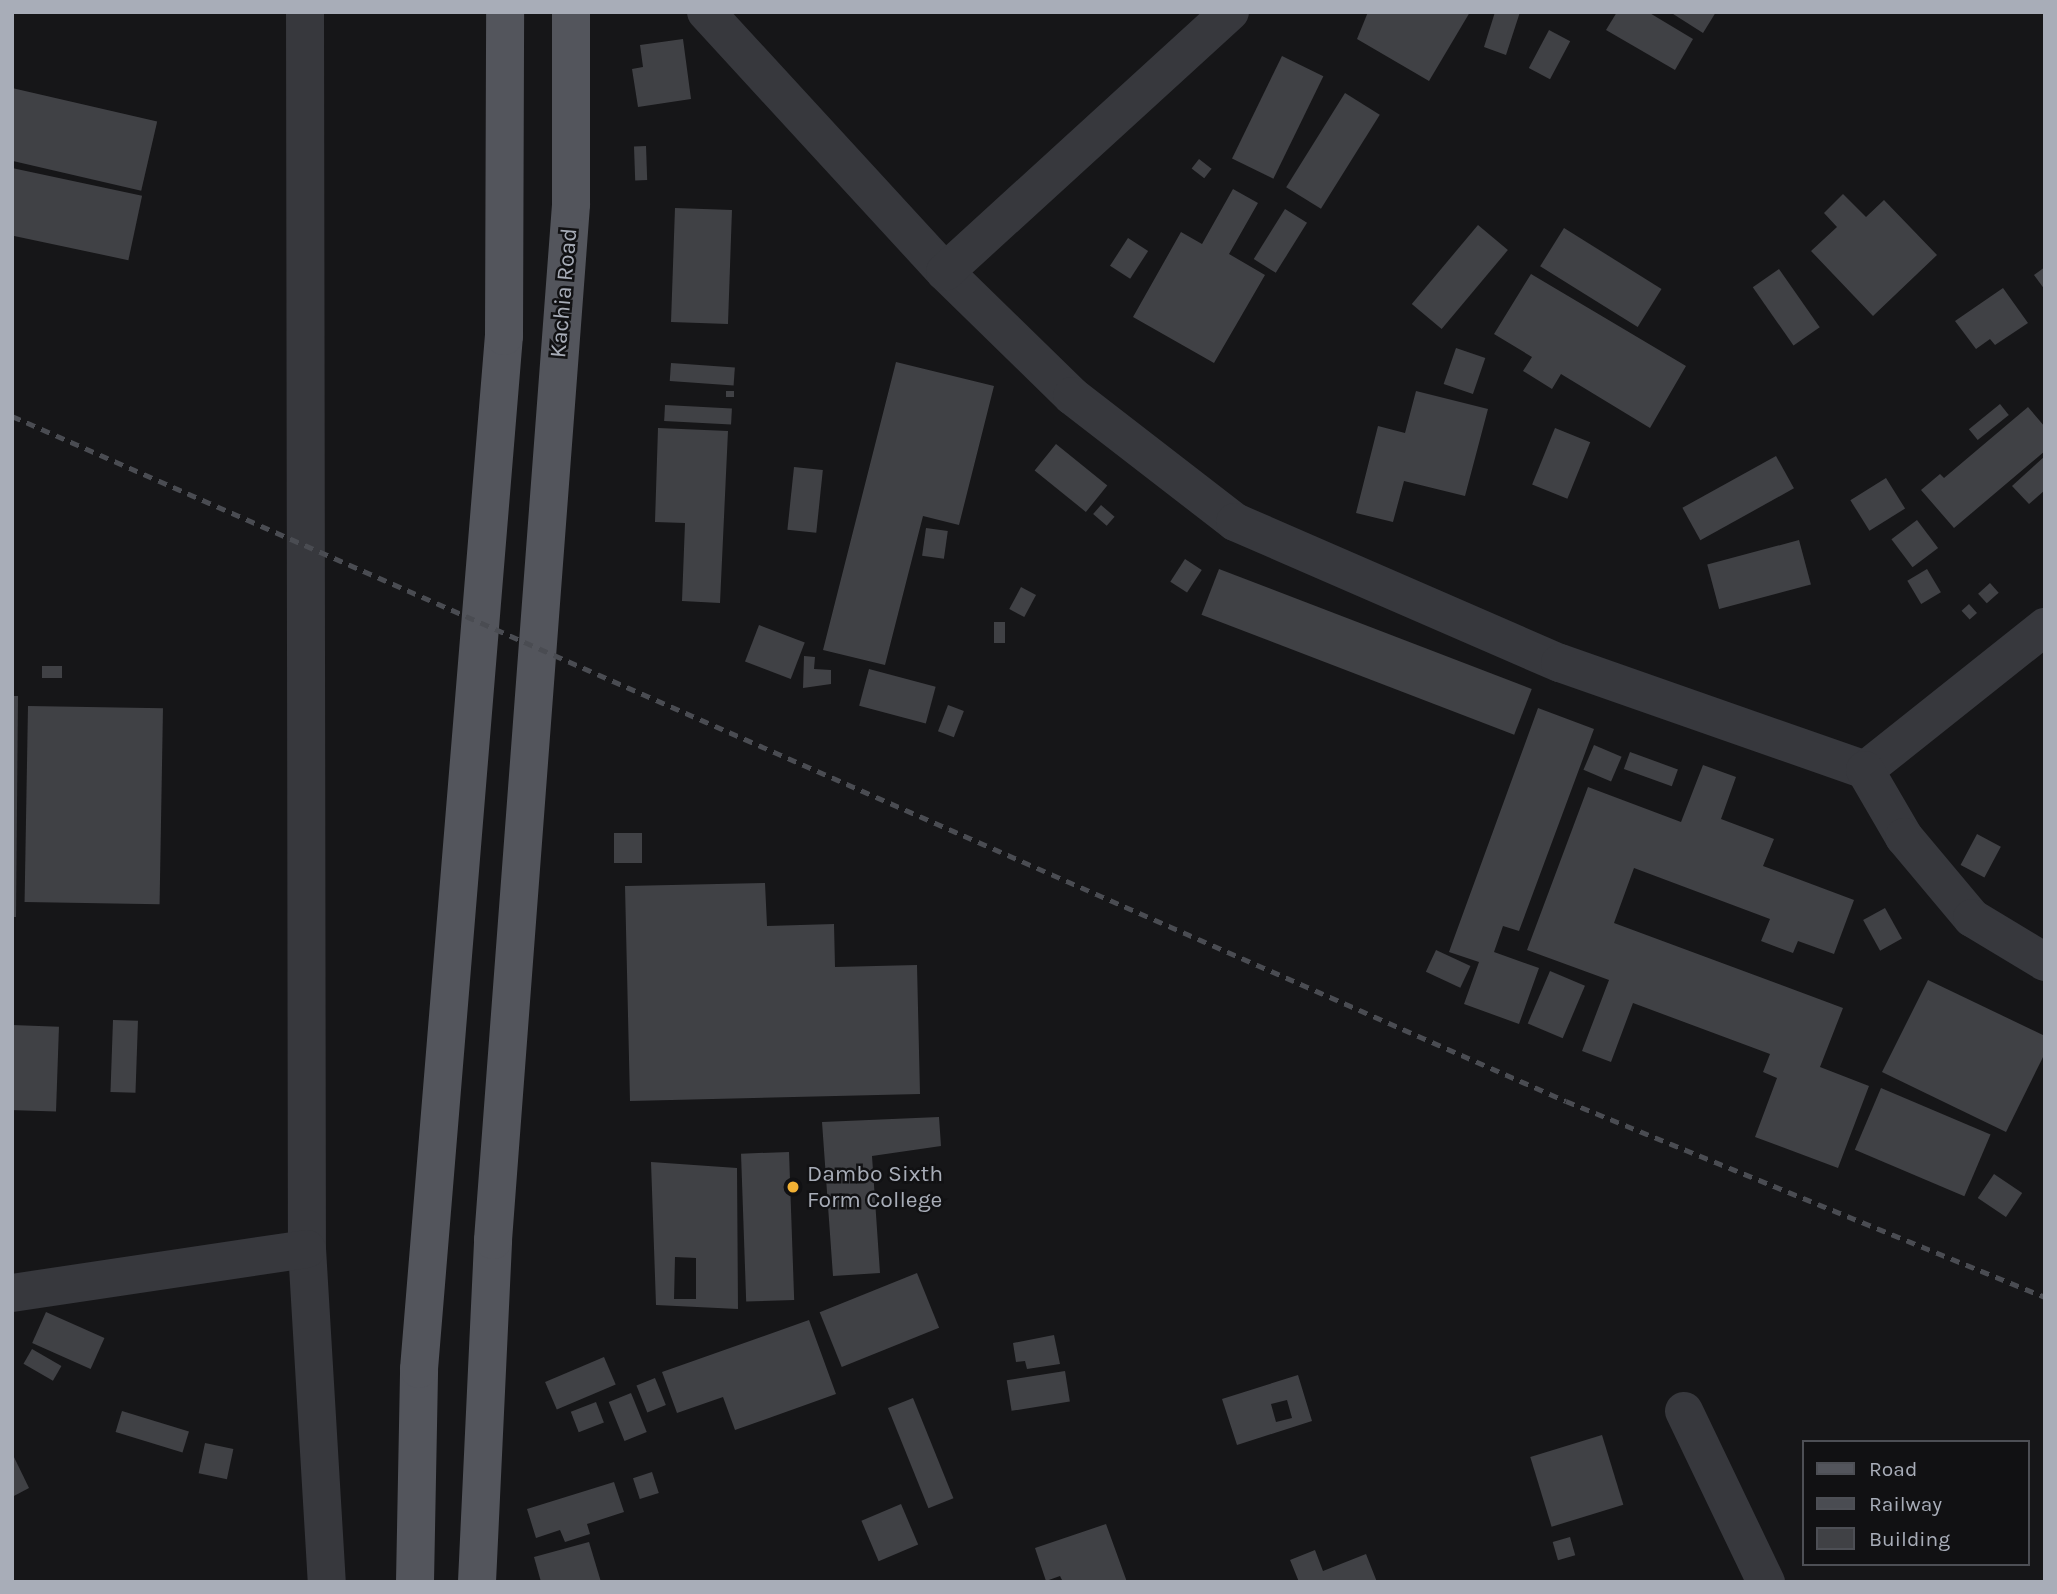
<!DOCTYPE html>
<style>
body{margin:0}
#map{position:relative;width:2057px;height:1594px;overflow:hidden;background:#161618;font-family:Karla,sans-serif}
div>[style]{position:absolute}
.building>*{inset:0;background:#404145;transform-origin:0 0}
.minor>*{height:38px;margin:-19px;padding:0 19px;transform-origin:19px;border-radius:19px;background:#37383d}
.major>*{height:38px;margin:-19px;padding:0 19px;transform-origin:19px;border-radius:19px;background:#53555c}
.rail>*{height:5px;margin-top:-2.5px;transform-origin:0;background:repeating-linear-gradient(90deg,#4a4c52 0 9px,transparent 0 16px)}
.dots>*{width:19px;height:19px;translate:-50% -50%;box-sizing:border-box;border:4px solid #111113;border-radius:50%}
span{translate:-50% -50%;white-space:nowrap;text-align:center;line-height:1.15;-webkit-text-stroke:5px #111113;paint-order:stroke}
.street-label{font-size:23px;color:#a8adb8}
.poi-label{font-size:23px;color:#a8adb8}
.left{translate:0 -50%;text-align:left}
.frame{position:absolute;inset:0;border:14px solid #a8adb8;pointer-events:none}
.legend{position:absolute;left:1802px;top:1440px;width:228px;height:126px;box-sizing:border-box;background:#111113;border:2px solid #4d4f55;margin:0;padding:9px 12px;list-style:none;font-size:21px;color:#a8adb8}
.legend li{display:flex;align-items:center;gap:14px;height:35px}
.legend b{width:35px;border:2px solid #4d4f55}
</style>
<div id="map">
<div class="building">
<i style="clip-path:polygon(1368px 12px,1470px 12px,1429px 81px,1357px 39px)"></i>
<i style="clip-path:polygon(1495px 12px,1520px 12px,1506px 55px,1484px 47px)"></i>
<i style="clip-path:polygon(1617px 12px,1648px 12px,1693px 39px,1675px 70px,1606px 30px)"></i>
<i style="clip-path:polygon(1670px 12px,1716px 12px,1703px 33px)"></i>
<i style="left:1549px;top:30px;width:24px;height:43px;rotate:28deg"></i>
<i style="clip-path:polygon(683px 39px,691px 99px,638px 107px,632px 69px,643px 67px,640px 45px)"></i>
<i style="left:1282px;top:56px;width:46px;height:114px;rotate:26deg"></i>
<i style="left:12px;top:88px;width:149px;height:71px;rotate:13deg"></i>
<i style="left:1345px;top:93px;width:41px;height:111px;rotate:32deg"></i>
<i style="left:646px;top:146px;width:34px;height:12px;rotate:88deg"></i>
<i style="left:1199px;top:159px;width:16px;height:12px;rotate:38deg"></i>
<i style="left:12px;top:168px;width:133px;height:66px;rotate:12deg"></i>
<i style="clip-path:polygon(1233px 189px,1258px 203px,1229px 254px,1265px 275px,1214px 363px,1133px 317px,1181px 232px,1202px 244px)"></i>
<i style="clip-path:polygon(1843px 194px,1866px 217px,1884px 200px,1937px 255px,1873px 316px,1811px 251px,1837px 227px,1824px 213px)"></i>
<i style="left:675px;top:208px;width:57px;height:114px;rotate:2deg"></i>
<i style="left:1285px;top:209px;width:26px;height:59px;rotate:32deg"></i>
<i style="left:1478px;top:225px;width:39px;height:103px;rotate:40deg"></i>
<i style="left:1564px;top:228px;width:115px;height:45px;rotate:32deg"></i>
<i style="left:1128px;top:238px;width:24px;height:33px;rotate:33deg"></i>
<i style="clip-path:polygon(2045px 267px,2045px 290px,2034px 275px)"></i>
<i style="left:1779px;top:269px;width:71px;height:32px;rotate:55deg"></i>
<i style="clip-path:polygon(1531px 274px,1686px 366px,1650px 428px,1561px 374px,1552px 389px,1523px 371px,1532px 357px,1494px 334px)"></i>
<i style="clip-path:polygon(2003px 288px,2028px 323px,1995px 345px,1990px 339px,1976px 349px,1955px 321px)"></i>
<i style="left:1456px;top:348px;width:31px;height:38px;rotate:19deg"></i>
<i style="clip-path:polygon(896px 362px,994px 386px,959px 525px,923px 516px,885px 665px,823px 650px)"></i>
<i style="left:671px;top:363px;width:64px;height:18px;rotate:4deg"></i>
<i style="left:726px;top:391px;width:8px;height:6px"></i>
<i style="clip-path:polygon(1416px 391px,1488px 409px,1465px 496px,1404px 481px,1393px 522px,1356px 513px,1378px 426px,1405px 433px)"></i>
<i style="left:2000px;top:404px;width:14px;height:40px;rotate:51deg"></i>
<i style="left:665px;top:405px;width:67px;height:16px;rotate:3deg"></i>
<i style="clip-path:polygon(2028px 407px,2045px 427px,2045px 451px,1954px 528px,1921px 490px,1940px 474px,1944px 478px)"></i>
<i style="clip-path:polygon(658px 428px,728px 431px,720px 603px,682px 601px,685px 523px,655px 522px)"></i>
<i style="left:1555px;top:428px;width:38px;height:61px;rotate:22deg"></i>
<i style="left:1056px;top:444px;width:66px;height:34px;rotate:39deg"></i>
<i style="left:1776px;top:456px;width:37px;height:107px;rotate:61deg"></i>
<i style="clip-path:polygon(2045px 456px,2045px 490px,2029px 504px,2012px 486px)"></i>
<i style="left:794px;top:467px;width:29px;height:63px;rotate:6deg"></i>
<i style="left:1886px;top:478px;width:36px;height:42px;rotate:58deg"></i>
<i style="left:1101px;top:505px;width:18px;height:12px;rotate:41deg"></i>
<i style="left:1917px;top:520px;width:35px;height:32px;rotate:53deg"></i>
<i style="left:926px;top:528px;width:22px;height:28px;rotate:8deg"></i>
<i style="left:1799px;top:540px;width:46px;height:95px;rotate:75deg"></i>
<i style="left:1185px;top:559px;width:20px;height:27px;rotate:33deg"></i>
<i style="left:1219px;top:569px;width:335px;height:49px;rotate:21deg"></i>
<i style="left:1927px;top:569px;width:27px;height:23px;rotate:59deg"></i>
<i style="left:1990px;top:583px;width:13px;height:16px;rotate:48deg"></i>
<i style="left:1021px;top:587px;width:17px;height:25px;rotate:28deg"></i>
<i style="left:1969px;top:604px;width:12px;height:10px;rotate:48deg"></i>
<i style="left:994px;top:622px;width:11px;height:21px"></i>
<i style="left:759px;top:625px;width:49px;height:39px;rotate:21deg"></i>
<i style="clip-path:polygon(804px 656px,815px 657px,814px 669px,831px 670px,831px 684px,803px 688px)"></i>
<i style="left:42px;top:666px;width:20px;height:12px"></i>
<i style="left:869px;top:669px;width:69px;height:38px;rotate:15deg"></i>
<i style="clip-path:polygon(12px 696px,18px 696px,16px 917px,12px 917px)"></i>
<i style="left:948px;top:705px;width:17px;height:28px;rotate:21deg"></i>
<i style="left:28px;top:706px;width:135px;height:196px;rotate:1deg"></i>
<i style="clip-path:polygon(1538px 708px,1594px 729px,1519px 931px,1503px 926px,1494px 952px,1539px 968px,1519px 1024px,1464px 1004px,1479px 962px,1449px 952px)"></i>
<i style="left:1594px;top:745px;width:30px;height:27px;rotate:23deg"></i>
<i style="left:1630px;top:752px;width:51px;height:18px;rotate:20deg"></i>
<i style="clip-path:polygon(1703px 765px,1736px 777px,1721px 819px,1774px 839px,1763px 866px,1854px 900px,1834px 954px,1798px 941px,1793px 953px,1761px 941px,1770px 919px,1634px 868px,1614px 923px,1843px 1008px,1820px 1067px,1869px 1086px,1838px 1168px,1755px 1137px,1777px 1078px,1763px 1072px,1770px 1054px,1633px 1003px,1611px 1062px,1582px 1051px,1609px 980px,1527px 950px,1588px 787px,1681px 822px)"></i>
<i style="left:614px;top:833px;width:28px;height:30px"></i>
<i style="left:1977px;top:834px;width:27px;height:35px;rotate:28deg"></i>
<i style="clip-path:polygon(765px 883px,767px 926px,834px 924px,835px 967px,917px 965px,920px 1094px,630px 1101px,625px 886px)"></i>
<i style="left:1885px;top:908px;width:35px;height:25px;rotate:61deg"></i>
<i style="left:1436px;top:950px;width:38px;height:24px;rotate:25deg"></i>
<i style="left:1550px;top:971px;width:38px;height:57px;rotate:23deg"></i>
<i style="clip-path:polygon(1928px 980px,2045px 1036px,2045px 1053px,2006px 1132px,1882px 1072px)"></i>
<i style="left:113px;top:1020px;width:25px;height:72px;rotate:2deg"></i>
<i style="left:12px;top:1025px;width:47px;height:85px;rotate:2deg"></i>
<i style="left:1881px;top:1088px;width:119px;height:67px;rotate:23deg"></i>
<i style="clip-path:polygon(939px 1117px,941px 1146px,872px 1156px,880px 1273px,833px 1276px,822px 1122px)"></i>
<i style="left:789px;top:1152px;width:148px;height:48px;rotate:88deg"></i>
<i style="clip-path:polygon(evenodd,651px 1162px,737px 1168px,738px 1309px,656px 1305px,651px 1162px,675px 1257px,696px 1258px,696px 1299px,674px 1299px,675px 1257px)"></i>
<i style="left:1994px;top:1174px;width:34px;height:29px;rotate:34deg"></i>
<i style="left:917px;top:1273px;width:59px;height:105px;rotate:68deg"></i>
<i style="left:46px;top:1312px;width:64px;height:34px;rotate:24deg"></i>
<i style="clip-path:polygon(809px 1320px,836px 1394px,735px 1430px,723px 1397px,677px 1413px,662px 1372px)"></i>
<i style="clip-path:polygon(1054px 1335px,1060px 1364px,1027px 1369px,1025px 1361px,1016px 1362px,1013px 1343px)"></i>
<i style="left:32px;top:1349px;width:34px;height:17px;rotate:30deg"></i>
<i style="left:604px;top:1357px;width:30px;height:64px;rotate:67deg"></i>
<i style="left:1065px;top:1371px;width:31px;height:59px;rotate:81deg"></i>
<i style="clip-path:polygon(evenodd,1298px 1375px,1312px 1421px,1237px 1445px,1222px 1399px,1298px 1375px,1287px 1400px,1292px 1418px,1276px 1422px,1271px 1404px,1287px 1400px)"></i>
<i style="left:655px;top:1378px;width:29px;height:20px;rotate:68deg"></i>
<i style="left:631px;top:1393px;width:42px;height:24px;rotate:68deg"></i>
<i style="left:913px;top:1398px;width:108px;height:27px;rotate:68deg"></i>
<i style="left:596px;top:1402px;width:22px;height:27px;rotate:69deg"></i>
<i style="left:122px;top:1411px;width:70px;height:22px;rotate:17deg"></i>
<i style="left:1602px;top:1435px;width:73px;height:75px;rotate:73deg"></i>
<i style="left:205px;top:1443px;width:29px;height:31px;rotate:12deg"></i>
<i style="clip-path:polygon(12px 1453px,29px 1488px,12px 1497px)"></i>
<i style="left:652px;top:1472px;width:22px;height:20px;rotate:72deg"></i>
<i style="clip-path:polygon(614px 1482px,624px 1512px,587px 1524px,590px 1534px,565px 1542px,560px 1530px,536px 1538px,527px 1509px)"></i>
<i style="left:901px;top:1504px;width:44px;height:43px;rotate:67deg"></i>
<i style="clip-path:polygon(1106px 1524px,1127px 1582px,1063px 1582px,1060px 1576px,1046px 1581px,1035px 1548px)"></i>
<i style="left:1570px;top:1537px;width:19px;height:18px;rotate:74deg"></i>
<i style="clip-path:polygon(589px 1542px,601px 1582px,541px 1582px,534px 1557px)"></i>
<i style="clip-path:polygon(1315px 1550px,1323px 1571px,1366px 1554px,1377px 1582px,1299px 1582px,1290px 1560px)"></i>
</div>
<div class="minor">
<i style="left:305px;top:12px;width:1237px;rotate:89.91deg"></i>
<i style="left:307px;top:1249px;width:334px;rotate:86.6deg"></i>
<i style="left:706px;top:12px;width:353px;rotate:47.4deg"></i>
<i style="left:945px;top:272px;width:177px;rotate:44.3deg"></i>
<i style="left:1072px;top:396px;width:206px;rotate:37.7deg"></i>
<i style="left:1235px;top:522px;width:354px;rotate:23.5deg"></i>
<i style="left:1560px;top:663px;width:323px;rotate:19.3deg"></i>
<i style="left:1865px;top:770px;width:230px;rotate:-38.5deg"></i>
<i style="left:945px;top:272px;width:386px;rotate:-42.4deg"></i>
<i style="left:1865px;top:770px;width:78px;rotate:59.8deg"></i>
<i style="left:1904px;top:837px;width:106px;rotate:50deg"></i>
<i style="left:1972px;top:918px;width:85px;rotate:31.1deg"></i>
<i style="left:12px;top:1293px;width:298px;rotate:-8.5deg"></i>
<i style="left:1684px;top:1411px;width:190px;rotate:64.4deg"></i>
</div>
<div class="major">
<i style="left:415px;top:1582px;width:213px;rotate:-88.9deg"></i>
<i style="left:419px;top:1369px;width:1036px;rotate:-85.3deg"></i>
<i style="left:504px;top:336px;width:324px;rotate:-89.8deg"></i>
<i style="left:477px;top:1582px;width:342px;rotate:-87.3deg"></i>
<i style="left:493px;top:1240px;width:1039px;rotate:-85.69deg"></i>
<i style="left:571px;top:204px;width:192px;rotate:-90deg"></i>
</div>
<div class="rail">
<i style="left:12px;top:416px;width:1698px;rotate:23.79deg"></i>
<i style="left:1566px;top:1101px;width:518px;rotate:22.25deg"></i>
</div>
<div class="dots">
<i style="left:793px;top:1187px;background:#f2b134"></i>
</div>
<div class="street-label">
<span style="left:564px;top:293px;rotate:-85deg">Kachia Road</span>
</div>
<div class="poi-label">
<span class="left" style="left:807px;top:1187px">Dambo Sixth<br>Form College</span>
</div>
<div class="frame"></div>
<ul class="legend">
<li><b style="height:9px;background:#53555c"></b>Road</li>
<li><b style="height:9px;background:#4a4c52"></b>Railway</li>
<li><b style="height:19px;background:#404145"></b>Building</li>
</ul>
</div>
